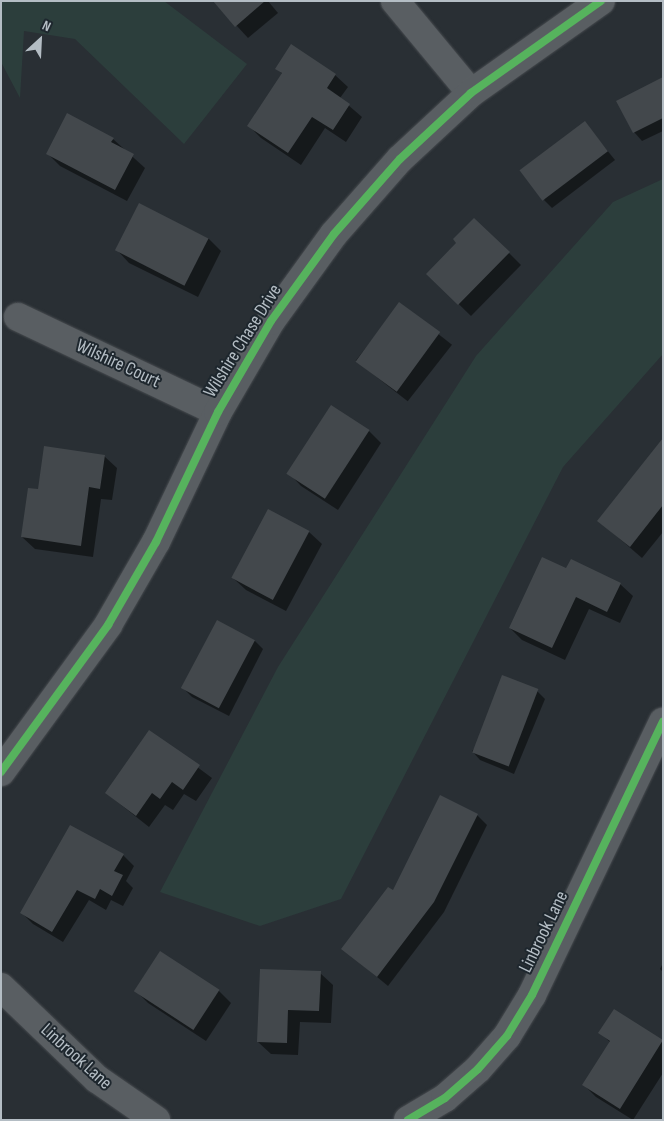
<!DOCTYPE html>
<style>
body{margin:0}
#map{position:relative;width:664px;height:1121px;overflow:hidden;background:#292f34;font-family:"Sofia Sans Condensed",sans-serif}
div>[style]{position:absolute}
.green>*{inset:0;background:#2c3e3c}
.shadow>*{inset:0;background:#0007;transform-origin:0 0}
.building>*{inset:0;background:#43484c;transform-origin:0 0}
.roads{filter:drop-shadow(0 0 1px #474b4f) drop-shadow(0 0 1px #474b4f)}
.minor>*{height:28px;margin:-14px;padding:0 14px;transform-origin:14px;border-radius:14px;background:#595e62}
.cycleway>*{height:8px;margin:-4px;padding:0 4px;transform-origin:4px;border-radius:4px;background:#56b35d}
span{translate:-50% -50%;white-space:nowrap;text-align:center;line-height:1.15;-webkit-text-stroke:4px #1e272e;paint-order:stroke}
.street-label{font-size:19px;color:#b4bdc4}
.frame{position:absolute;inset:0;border:2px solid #b4bdc4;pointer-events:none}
.north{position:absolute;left:15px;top:15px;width:50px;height:50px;-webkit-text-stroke:4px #1e272e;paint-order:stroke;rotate:25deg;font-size:14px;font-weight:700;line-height:20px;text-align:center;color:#b4bdc4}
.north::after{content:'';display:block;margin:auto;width:18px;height:22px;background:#b4bdc4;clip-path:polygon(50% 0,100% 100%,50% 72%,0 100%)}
</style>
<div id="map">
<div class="green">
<i style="clip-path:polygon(1px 1px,164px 1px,247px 64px,184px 144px,75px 39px,24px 31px,20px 98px,1px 62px)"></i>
<i style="clip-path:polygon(663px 179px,663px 354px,563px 467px,341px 899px,260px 926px,160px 892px,278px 667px,476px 356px,613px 202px)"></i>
</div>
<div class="shadow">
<i style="clip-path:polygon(214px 1px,268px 1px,278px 13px,248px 38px)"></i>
<i style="clip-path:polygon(277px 68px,335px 75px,348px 87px,340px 98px,362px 117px,346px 142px,325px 128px,301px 165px,261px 138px,249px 126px,283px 75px)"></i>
<i style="clip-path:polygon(663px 79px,663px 131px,642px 141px,634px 132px)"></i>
<i style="clip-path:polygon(585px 123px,615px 160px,552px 208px,544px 200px)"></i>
<i style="clip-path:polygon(113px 139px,145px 168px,127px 201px,60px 166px,48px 154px)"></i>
<i style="clip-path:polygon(139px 205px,209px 239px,221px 251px,198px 297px,129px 263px,117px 250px)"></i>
<i style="clip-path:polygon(509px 253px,521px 265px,471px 316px,440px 286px)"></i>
<i style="left:400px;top:304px;width:66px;height:72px;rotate:38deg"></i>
<i style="clip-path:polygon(369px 431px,381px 443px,338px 510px,301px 486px,289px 473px)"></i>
<i style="clip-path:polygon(663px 455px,663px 532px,642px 558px,599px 521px)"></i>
<i style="clip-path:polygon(104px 456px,117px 468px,112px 500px,101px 499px,93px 557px,35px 549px,22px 537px,39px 490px)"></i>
<i style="clip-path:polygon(269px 511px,309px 532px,322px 544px,286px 611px,246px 590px,233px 578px)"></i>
<i style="clip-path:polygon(567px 570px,620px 584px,633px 596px,620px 623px,589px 609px,565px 660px,522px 640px,510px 628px)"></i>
<i style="clip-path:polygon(218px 622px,255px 641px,263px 649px,229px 716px,192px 697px,184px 689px)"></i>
<i style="clip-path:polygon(537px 691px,545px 699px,514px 774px,480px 760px,472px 751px)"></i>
<i style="clip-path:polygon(149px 731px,212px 778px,196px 801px,184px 794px,173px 810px,165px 805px,149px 827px,106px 793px)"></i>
<i style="clip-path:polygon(477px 815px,487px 825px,444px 912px,388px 986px,343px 949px)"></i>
<i style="clip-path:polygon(123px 855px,134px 866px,126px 881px,133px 888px,123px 906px,111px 900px,106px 910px,89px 900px,63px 942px,33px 924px,22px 913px)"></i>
<i style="clip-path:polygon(160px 953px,219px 991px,231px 1003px,206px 1041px,148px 1003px,136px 991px)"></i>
<i style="clip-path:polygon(663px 963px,663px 972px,660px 969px)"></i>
<i style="clip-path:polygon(320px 973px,333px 985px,331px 1023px,300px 1022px,298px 1055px,271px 1054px,258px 1042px)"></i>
<i style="clip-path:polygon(614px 1011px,663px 1041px,663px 1073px,633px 1120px,596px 1097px,584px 1085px,611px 1043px,600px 1033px)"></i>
</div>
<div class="building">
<i style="clip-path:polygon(213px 1px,265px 1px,235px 27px)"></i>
<i style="clip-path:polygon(291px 44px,336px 74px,327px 88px,350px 104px,333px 130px,312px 117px,288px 153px,247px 126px,282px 73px,275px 69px)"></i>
<i style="clip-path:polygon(663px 77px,663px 118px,633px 133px,616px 101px)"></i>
<i style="clip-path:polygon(67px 113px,114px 138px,111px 142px,134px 154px,115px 190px,46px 154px)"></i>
<i style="left:585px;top:121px;width:38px;height:82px;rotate:53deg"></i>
<i style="left:139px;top:203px;width:78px;height:53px;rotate:27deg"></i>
<i style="clip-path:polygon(474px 218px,510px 252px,458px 305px,426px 274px,456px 243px,453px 239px)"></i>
<i style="left:399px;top:302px;width:51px;height:74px;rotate:36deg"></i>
<i style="left:331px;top:405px;width:46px;height:82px;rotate:33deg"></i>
<i style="clip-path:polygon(663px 438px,663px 505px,630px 547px,597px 521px)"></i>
<i style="clip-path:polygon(44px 446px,105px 455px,100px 489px,89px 487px,81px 546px,21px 537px,28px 488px,38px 489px)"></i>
<i style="left:268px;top:509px;width:47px;height:78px;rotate:28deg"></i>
<i style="clip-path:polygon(542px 557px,566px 568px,571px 559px,621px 583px,607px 612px,576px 597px,552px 648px,509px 628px)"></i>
<i style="left:217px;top:620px;width:43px;height:77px;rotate:28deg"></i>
<i style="left:502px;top:675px;width:39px;height:83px;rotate:21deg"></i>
<i style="clip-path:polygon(149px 730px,200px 765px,183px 790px,172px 782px,160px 799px,152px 793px,136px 816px,105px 793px)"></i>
<i style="clip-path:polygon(440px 795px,478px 814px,434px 902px,377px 977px,341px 949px,388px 887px,393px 890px)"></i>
<i style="clip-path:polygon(70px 825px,124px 854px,114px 871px,123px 875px,112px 896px,100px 889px,95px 899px,77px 890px,52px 932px,20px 913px)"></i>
<i style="left:160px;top:951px;width:71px;height:48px;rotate:33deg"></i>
<i style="clip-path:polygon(260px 969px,321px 971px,319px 1011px,288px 1010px,287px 1043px,257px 1042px)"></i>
<i style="clip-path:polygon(614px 1009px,663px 1040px,620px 1109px,582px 1085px,610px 1041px,598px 1033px)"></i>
</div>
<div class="roads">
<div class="minor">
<i style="left:395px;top:1px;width:119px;rotate:50.4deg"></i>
<i style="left:18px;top:317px;width:221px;rotate:25.4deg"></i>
<i style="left:1px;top:772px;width:182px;rotate:-53.9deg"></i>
<i style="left:108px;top:625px;width:96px;rotate:-60deg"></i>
<i style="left:156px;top:542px;width:144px;rotate:-64.5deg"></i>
<i style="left:218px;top:412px;width:105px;rotate:-59.8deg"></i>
<i style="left:271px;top:321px;width:107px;rotate:-54.1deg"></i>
<i style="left:334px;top:234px;width:100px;rotate:-48.7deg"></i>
<i style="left:400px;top:159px;width:97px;rotate:-42.9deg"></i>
<i style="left:471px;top:93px;width:159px;rotate:-35.3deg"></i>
<i style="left:1px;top:987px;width:133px;rotate:43.8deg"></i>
<i style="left:97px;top:1079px;width:72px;rotate:34.8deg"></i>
<i style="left:408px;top:1120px;width:43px;rotate:-30.7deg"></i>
<i style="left:445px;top:1098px;width:44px;rotate:-41.3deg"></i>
<i style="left:478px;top:1069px;width:44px;rotate:-48.7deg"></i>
<i style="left:507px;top:1036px;width:48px;rotate:-58.6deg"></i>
<i style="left:532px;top:995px;width:303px;rotate:-64.4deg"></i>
</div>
</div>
<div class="cycleway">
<i style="left:1px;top:772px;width:182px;rotate:-53.9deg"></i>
<i style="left:108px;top:625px;width:96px;rotate:-60deg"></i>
<i style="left:156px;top:542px;width:144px;rotate:-64.5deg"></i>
<i style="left:218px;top:412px;width:105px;rotate:-59.8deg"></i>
<i style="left:271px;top:321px;width:107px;rotate:-54.1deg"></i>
<i style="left:334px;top:234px;width:100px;rotate:-48.7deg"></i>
<i style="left:400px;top:159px;width:97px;rotate:-42.9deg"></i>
<i style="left:471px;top:93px;width:159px;rotate:-35.3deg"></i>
<i style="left:408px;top:1120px;width:43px;rotate:-30.7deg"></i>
<i style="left:445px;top:1098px;width:44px;rotate:-41.3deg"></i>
<i style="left:478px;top:1069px;width:44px;rotate:-48.7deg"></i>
<i style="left:507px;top:1036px;width:48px;rotate:-58.6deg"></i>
<i style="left:532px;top:995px;width:303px;rotate:-64.4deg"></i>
</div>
<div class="street-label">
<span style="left:243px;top:341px;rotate:-58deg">Wilshire Chase Drive</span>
<span style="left:118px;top:364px;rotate:25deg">Wilshire Court</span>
<span style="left:544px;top:932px;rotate:-64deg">Linbrook Lane</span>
<span style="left:76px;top:1057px;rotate:42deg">Linbrook Lane</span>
</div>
<div class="frame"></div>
<div class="north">N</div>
</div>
